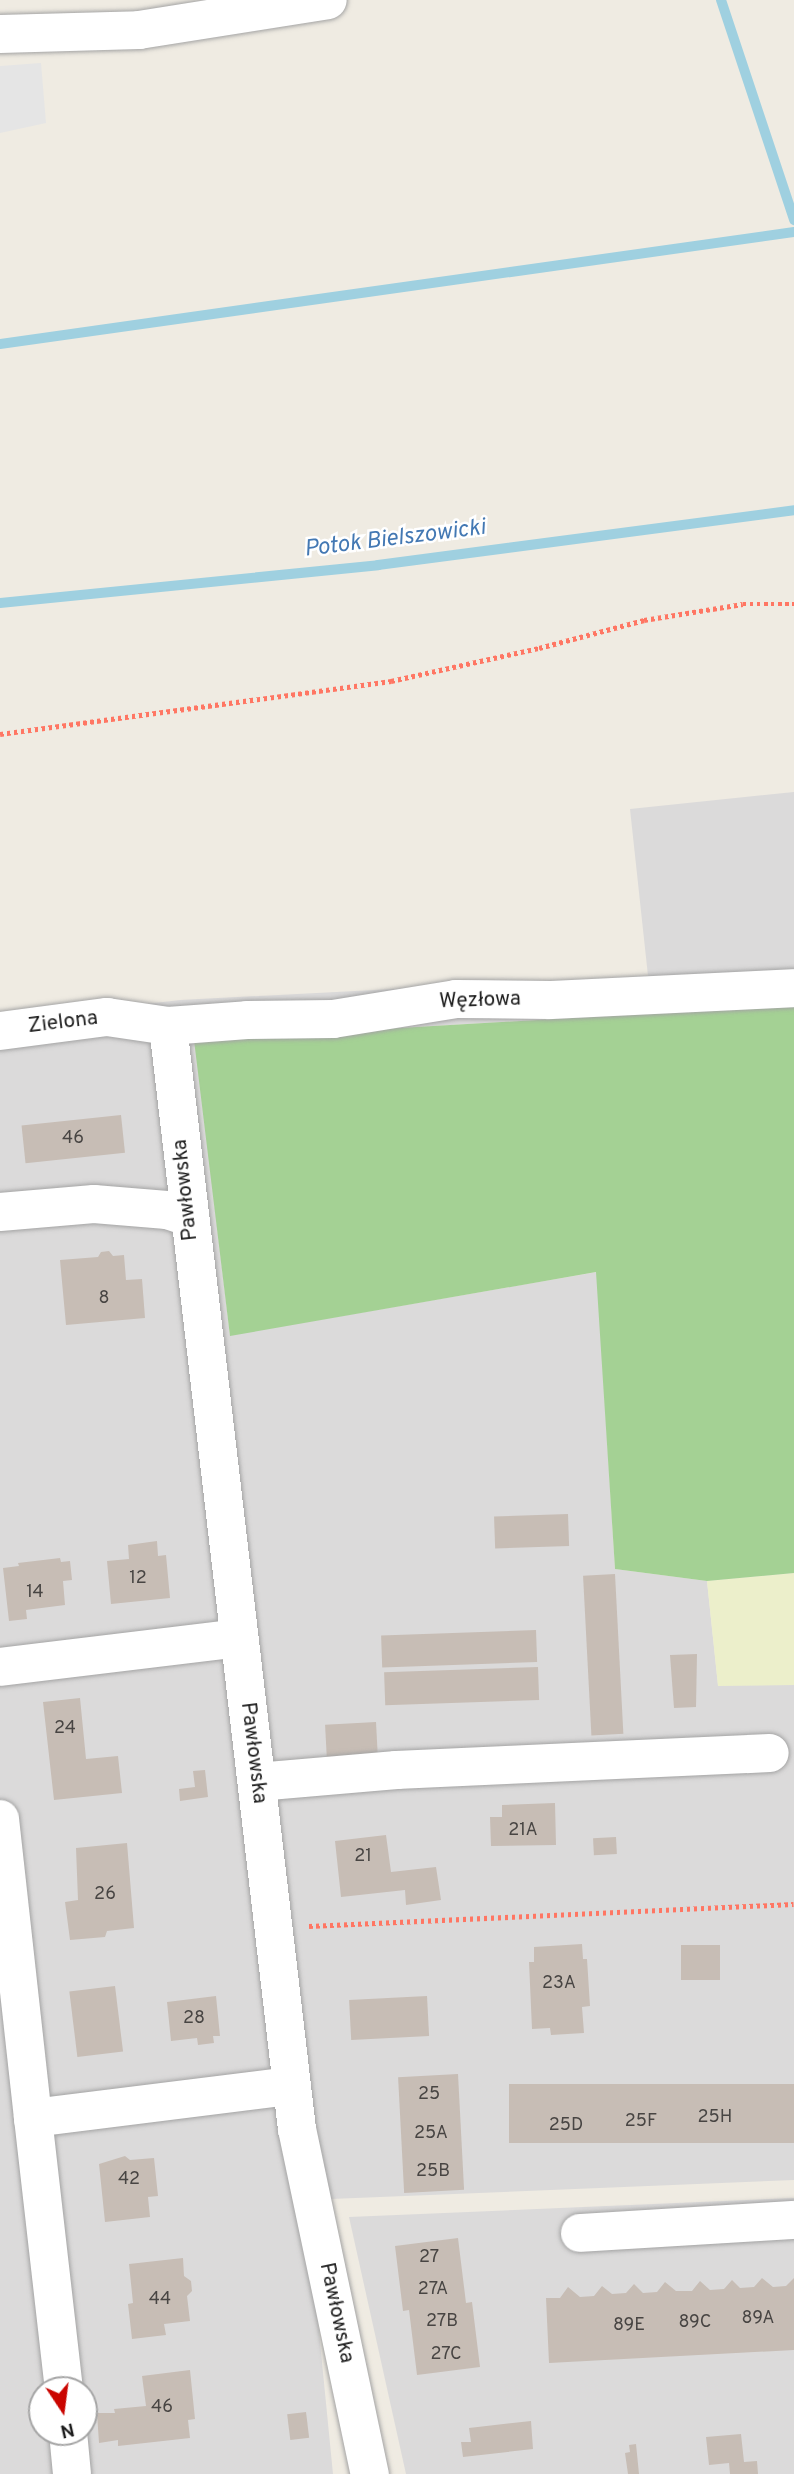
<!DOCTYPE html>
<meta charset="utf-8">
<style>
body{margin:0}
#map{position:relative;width:794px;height:2474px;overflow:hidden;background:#efebe2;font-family:Overpass,sans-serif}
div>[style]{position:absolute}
.residential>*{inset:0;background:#dbdada}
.farmland>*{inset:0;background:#ecefcb}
.forest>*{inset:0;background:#a4d194}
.parking>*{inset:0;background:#e5e5e5}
.stream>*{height:10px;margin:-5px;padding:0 5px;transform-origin:5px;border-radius:5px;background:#9fd0e0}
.building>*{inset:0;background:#c7bdb5;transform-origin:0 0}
.path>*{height:4.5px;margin-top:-2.25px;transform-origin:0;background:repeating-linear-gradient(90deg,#ff7663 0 3.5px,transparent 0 7px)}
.roads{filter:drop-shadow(0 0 2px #a4a4a4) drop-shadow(0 0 2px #a4a4a4)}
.minor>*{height:38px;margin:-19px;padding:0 19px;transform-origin:19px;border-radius:19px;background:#fff}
span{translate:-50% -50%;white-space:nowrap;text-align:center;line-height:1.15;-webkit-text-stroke:5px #fff;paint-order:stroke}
.number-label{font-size:18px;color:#484543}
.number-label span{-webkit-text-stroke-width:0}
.street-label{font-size:21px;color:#1d1d1d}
.water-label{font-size:23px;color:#4378b3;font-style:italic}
.north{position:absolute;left:28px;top:2376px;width:70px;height:70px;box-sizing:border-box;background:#fff;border:2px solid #a5a5a5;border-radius:50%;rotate:167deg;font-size:19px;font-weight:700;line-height:28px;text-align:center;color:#1d1d1d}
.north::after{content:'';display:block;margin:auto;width:24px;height:32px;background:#ca0500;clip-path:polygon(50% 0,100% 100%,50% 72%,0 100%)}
</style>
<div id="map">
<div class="residential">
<i style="clip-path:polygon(evenodd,794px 792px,794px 1005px,195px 1040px,230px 1335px,597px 1272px,615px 1569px,707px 1581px,718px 1685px,794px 1685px,794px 2180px,306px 2200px,333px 2474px,0 2474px,0 1021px,180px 1000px,648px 976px,630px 809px,794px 792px,42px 2390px,84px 2390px,84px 2432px,42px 2432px,42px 2390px)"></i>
<i style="clip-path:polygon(794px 2198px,794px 2474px,406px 2474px,349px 2217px)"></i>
</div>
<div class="farmland">
<i style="clip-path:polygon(794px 1573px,794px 1685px,718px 1686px,707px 1581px)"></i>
</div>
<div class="forest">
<i style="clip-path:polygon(794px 1005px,794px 1573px,707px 1581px,615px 1569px,596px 1272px,230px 1336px,194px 1040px)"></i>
</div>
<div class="parking">
<i style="clip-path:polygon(41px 63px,46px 123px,0 133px,0 66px)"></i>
</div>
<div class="stream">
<i style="left:721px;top:0;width:232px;rotate:71.6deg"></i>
<i style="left:0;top:344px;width:802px;rotate:-8.03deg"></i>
<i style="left:0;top:603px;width:380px;rotate:-5.7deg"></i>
<i style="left:378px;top:565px;width:420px;rotate:-7.5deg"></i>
</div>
<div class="building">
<i style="left:121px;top:1115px;width:38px;height:100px;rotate:84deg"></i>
<i style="clip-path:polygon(109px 1251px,113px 1256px,124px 1255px,126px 1280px,142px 1279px,145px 1318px,66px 1325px,60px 1260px,98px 1257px,101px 1252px)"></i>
<i style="left:568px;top:1514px;width:32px;height:74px;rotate:88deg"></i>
<i style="clip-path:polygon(157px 1541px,158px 1556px,166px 1555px,170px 1598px,111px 1604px,107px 1561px,129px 1559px,128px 1545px)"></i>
<i style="clip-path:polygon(60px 1558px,61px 1562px,70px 1561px,72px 1580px,63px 1581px,65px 1605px,26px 1610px,27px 1619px,9px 1621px,3px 1568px,19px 1566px,18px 1563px)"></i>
<i style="left:615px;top:1574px;width:160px;height:32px;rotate:87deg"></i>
<i style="left:536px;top:1630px;width:32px;height:155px;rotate:88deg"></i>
<i style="clip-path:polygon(697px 1654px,696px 1707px,674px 1708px,670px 1655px)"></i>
<i style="left:538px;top:1667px;width:33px;height:154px;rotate:88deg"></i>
<i style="clip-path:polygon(80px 1698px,86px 1759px,118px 1756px,122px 1793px,54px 1800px,43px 1702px)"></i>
<i style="left:376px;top:1722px;width:35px;height:51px;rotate:87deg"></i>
<i style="clip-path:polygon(205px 1770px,208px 1797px,180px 1801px,179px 1789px,195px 1787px,193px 1771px)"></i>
<i style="clip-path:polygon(555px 1803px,556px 1845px,491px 1846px,490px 1817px,502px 1817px,502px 1805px)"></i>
<i style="clip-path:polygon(386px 1835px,391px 1872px,436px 1867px,441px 1900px,406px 1905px,405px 1890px,341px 1897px,335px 1841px)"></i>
<i style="left:616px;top:1837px;width:17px;height:23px;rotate:87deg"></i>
<i style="clip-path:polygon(127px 1843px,134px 1928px,107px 1931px,105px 1937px,70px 1940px,65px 1902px,78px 1900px,76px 1848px)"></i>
<i style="clip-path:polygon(582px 1944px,583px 1959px,587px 1959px,590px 2006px,582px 2007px,584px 2033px,551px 2035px,550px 2028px,532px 2029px,529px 1962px,534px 1962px,534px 1947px)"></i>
<i style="left:681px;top:1945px;width:39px;height:35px"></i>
<i style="left:115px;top:1986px;width:66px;height:46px;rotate:83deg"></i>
<i style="clip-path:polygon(216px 1996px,220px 2036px,213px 2036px,214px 2043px,198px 2045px,197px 2038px,171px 2041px,167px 2002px)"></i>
<i style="left:427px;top:1996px;width:40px;height:78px;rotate:87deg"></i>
<i style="left:458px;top:2074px;width:116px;height:60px;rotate:87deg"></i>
<i style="left:794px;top:2084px;width:59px;height:285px;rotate:90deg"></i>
<i style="clip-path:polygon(125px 2156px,130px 2160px,154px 2158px,158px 2196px,148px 2197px,150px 2217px,105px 2222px,99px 2164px)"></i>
<i style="clip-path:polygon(458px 2238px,466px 2303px,472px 2302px,480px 2367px,417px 2375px,409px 2310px,403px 2311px,395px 2246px)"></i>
<i style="clip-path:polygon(183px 2258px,184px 2276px,191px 2281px,192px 2291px,187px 2296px,190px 2321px,164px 2324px,166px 2335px,132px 2339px,128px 2304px,133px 2303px,129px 2264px)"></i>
<i style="clip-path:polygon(762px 2278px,773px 2287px,786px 2286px,794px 2278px,794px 2350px,549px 2363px,546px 2298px,560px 2298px,568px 2287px,580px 2297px,594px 2296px,602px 2286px,612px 2294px,626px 2293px,634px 2284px,643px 2293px,657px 2292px,665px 2282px,676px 2291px,692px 2291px,700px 2281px,710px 2290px,724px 2289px,732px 2280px,740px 2288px,754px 2287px)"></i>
<i style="clip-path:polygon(190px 2370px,195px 2419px,188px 2420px,190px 2438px,118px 2446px,118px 2440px,99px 2443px,97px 2413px,115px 2413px,114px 2409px,146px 2406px,142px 2376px)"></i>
<i style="left:306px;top:2412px;width:26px;height:19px;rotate:83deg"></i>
<i style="clip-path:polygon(531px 2421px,533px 2449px,463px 2457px,461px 2442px,471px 2442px,469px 2428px)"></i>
<i style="clip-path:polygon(741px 2434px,744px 2462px,757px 2461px,758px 2474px,730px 2474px,729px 2463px,709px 2465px,706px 2437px)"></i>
<i style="clip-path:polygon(636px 2444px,639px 2474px,628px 2474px,625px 2453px,630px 2452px,629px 2445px)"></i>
</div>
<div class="path">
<i style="left:0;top:734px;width:395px;rotate:-7.7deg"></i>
<i style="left:391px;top:681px;width:152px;rotate:-12.6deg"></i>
<i style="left:539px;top:648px;width:109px;rotate:-14.9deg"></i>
<i style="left:644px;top:620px;width:100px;rotate:-9.2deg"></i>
<i style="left:743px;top:604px;width:51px"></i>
<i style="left:309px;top:1926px;width:485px;rotate:-2.6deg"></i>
</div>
<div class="roads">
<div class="minor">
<i style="left:0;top:34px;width:139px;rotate:-1.6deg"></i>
<i style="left:139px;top:30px;width:191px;rotate:-9deg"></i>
<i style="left:168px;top:1026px;width:1111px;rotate:83.33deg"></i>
<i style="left:297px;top:2129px;width:353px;rotate:78.1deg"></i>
<i style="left:0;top:1031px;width:108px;rotate:-7.5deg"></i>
<i style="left:107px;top:1017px;width:62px;rotate:8.4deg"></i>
<i style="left:168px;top:1026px;width:79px;rotate:-4.3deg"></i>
<i style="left:247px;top:1020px;width:86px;rotate:-0.7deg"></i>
<i style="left:333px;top:1019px;width:125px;rotate:-9.2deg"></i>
<i style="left:456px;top:999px;width:94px;rotate:0.6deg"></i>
<i style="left:550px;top:1000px;width:244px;rotate:-2.8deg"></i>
<i style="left:0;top:1212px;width:94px;rotate:-4.9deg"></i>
<i style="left:94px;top:1204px;width:73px;rotate:4.7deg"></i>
<i style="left:167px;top:1210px;width:23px;rotate:18deg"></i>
<i style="left:0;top:1667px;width:240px;rotate:-6.9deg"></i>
<i style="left:257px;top:1782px;width:140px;rotate:-4.9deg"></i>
<i style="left:396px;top:1770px;width:374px;rotate:-2.6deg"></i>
<i style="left:0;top:1819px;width:301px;rotate:83.7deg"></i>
<i style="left:580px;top:2233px;width:214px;rotate:-3.5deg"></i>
<i style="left:64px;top:2390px;width:274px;rotate:-96.5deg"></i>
<i style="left:33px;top:2118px;width:260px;rotate:-7.1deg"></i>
<i style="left:68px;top:2432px;width:42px;rotate:84.6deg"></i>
</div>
</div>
<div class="number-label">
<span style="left:73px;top:1139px">46</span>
<span style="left:104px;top:1299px">8</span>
<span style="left:138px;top:1579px">12</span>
<span style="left:35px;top:1593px">14</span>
<span style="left:65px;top:1729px">24</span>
<span style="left:523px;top:1831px">21A</span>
<span style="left:363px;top:1857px">21</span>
<span style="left:105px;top:1895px">26</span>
<span style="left:559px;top:1984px">23A</span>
<span style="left:194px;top:2019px">28</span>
<span style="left:429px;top:2095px">25</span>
<span style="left:715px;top:2118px">25H</span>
<span style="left:641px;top:2122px">25F</span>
<span style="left:566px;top:2126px">25D</span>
<span style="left:431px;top:2134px">25A</span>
<span style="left:433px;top:2172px">25B</span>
<span style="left:129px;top:2180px">42</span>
<span style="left:429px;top:2258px">27</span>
<span style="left:433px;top:2290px">27A</span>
<span style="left:160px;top:2300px">44</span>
<span style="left:758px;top:2319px">89A</span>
<span style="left:442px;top:2322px">27B</span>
<span style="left:695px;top:2323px">89C</span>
<span style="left:629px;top:2326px">89E</span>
<span style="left:446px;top:2355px">27C</span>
<span style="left:162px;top:2408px">46</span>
</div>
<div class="street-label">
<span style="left:480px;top:1001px;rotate:-2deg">Węzłowa</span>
<span style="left:63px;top:1023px;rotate:-7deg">Zielona</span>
<span style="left:186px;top:1190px;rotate:-96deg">Pawłowska</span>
<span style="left:253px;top:1753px;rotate:83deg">Pawłowska</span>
<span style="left:336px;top:2313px;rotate:78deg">Pawłowska</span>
</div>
<div class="water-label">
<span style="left:395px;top:540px;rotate:-7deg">Potok Bielszowicki</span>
</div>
<div class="north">N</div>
</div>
